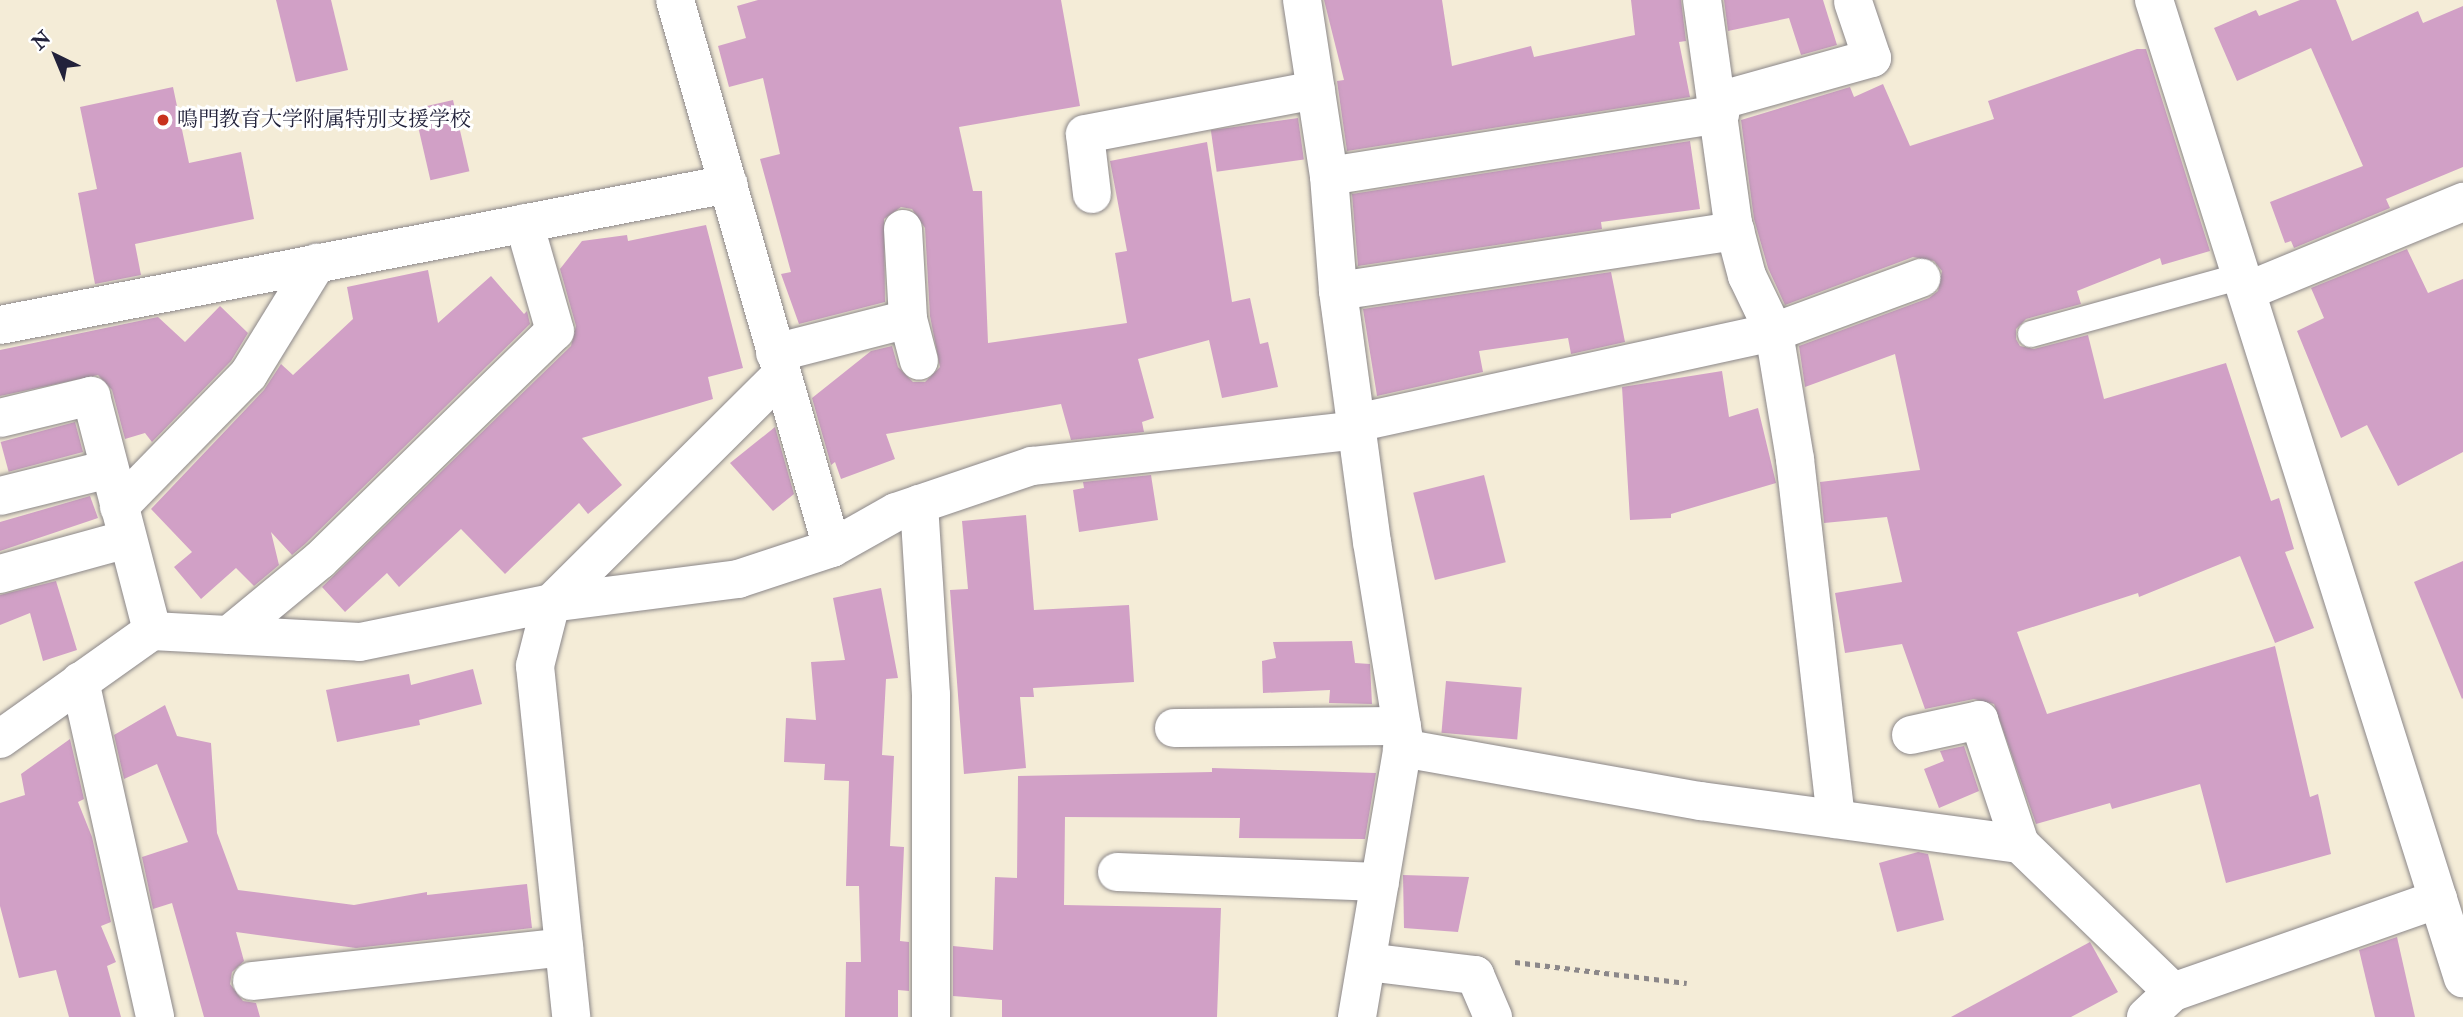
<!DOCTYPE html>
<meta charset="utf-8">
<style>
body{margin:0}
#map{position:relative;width:2463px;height:1017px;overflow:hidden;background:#f4ecd7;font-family:"IM FELL Double Pica","Noto Serif JP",serif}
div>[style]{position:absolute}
.building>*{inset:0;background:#d1a0c6;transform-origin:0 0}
.path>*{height:4.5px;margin-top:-2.25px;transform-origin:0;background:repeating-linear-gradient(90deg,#8b8789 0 5px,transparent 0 10px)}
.roads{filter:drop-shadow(0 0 2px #8b8789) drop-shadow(0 0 2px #8b8789)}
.lane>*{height:26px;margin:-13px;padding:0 13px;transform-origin:13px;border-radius:13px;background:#fff}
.street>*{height:38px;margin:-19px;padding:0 19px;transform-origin:19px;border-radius:19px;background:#fff}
.dots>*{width:19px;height:19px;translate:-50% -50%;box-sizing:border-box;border:4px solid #fff;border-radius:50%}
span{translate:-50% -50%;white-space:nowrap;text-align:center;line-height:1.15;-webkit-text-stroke:6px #fff;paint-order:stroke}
.poi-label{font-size:21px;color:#22223b}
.left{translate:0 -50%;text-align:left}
.north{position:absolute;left:21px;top:21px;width:70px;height:70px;-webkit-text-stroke:5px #fff;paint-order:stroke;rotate:317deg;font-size:19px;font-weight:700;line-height:28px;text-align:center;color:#22223b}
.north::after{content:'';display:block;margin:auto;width:24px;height:32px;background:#22223b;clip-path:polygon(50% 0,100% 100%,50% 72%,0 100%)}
</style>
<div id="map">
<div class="building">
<i style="clip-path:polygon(276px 0,331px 0,348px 70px,296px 82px)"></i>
<i style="clip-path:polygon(758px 0,1061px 0,1080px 106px,959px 127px,973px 191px,982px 191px,988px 343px,1127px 323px,1115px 253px,1127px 251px,1110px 161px,1207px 142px,1232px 302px,1250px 298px,1260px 344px,1268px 342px,1278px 387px,1222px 398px,1209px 340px,1138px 359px,1154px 418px,1142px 422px,1144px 432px,1071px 440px,1061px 404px,886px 434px,895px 459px,841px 479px,835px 462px,831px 465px,812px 398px,871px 351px,892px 346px,898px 367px,913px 382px,925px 382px,940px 367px,930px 316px,925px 228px,912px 209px,901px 207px,884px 219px,885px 302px,799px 324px,781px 274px,791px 272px,760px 159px,780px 154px,763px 78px,729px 87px,718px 46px,746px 38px,737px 6px)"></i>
<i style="clip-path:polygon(1324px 0,1442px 0,1452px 66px,1531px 46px,1534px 57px,1635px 35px,1631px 0,1681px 0,1686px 41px,1679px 42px,1690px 97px,1347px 151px,1337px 81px,1344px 80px)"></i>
<i style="clip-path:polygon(1724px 0,1823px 0,1837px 45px,1801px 55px,1789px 18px,1728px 31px)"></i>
<i style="clip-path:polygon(2300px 0,2336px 0,2352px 41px,2418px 11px,2423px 23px,2463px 6px,2463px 167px,2386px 199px,2390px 208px,2294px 248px,2291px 241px,2285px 243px,2270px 202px,2363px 166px,2311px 48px,2237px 81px,2214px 28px,2256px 10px,2259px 16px)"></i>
<i style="clip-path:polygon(2137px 49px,2146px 49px,2210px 251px,2162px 265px,2160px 258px,2077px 291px,2081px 304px,2026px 319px,2016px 329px,2016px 339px,2020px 346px,2034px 349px,2088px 335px,2104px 399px,2226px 363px,2271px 501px,2279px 498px,2294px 549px,2285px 552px,2314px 628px,2275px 643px,2240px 556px,2139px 597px,2138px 593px,2017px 632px,2047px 714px,2275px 646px,2310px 797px,2318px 794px,2331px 854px,2226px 883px,2200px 784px,2112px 809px,2110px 803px,2036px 824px,1994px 704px,1974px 699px,1925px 709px,1902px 644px,1845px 653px,1835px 593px,1902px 582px,1887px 517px,1824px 523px,1820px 482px,1920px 470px,1895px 354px,1805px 387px,1799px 346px,1929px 298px,1938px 291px,1942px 271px,1934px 261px,1913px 257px,1785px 305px,1768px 268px,1754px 219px,1741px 120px,1850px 87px,1854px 97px,1883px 84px,1910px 146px,1994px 119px,1988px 101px)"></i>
<i style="clip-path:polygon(173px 87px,189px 163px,241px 152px,254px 219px,135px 244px,141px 275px,95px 284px,78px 193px,97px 189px,80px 107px)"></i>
<i style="left:453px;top:100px;width:73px;height:40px;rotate:77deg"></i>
<i style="left:1298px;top:118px;width:42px;height:88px;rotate:82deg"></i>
<i style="clip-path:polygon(1690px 141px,1700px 209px,1601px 222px,1602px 229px,1358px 266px,1352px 194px)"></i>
<i style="clip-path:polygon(706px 225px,743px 368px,708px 377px,713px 399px,582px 438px,622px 485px,588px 514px,579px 503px,505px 574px,461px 529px,399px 587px,387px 573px,345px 612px,322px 587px,571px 346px,576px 326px,560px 269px,582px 241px,627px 235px,628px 241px)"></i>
<i style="clip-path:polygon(2407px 249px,2428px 293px,2463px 279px,2463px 452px,2398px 486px,2367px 425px,2341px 438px,2297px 331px,2324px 318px,2311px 288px)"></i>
<i style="clip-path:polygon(428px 270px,438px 323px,491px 276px,524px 314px,527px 311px,530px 324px,305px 544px,292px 555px,271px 532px,279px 565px,254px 586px,236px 568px,201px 599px,174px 567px,192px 552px,151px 509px,264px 390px,281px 364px,293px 375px,353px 319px,347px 287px)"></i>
<i style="clip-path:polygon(1611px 272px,1625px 342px,1571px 354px,1568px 338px,1479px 351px,1483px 372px,1377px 396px,1363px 309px)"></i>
<i style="clip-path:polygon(220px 306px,248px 333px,231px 361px,152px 442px,145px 433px,125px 439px,112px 390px,98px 375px,0 396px,0 350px,158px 317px,185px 342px)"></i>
<i style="clip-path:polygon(1722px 371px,1729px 417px,1758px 408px,1776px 483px,1671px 514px,1671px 518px,1630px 520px,1622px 387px)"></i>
<i style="left:75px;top:422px;width:31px;height:77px;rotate:75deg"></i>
<i style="clip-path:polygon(775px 427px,794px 494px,773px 511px,730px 463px)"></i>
<i style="clip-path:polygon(1151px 475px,1158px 520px,1079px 532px,1073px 490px,1084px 488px,1083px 482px)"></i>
<i style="left:1484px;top:475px;width:90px;height:73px;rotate:76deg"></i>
<i style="clip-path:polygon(90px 496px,98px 518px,0 551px,0 522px)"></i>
<i style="clip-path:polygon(1026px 515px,1034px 610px,1129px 605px,1134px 682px,1033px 688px,1034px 697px,1020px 697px,1026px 768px,964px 774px,950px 590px,968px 589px,962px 521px)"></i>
<i style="clip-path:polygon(2463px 561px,2463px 698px,2462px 699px,2414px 582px)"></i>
<i style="clip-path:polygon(56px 581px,77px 650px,43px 661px,30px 613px,0 625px,0 595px)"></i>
<i style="clip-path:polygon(881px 588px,898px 678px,886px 679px,882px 755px,894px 756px,890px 846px,904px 847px,900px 941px,909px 942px,909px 991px,898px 990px,898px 1017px,845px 1017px,846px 962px,861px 962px,859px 886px,846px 886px,849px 781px,824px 780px,825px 764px,784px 762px,786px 718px,816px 720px,811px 662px,845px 660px,833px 598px)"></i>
<i style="clip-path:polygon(1352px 641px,1355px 663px,1370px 664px,1372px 704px,1329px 703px,1330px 690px,1263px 693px,1262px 661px,1276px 658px,1273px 642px)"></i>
<i style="clip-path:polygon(473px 669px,482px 704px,419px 720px,420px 725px,337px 742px,326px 690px,409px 674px,411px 685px)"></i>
<i style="left:1446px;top:681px;width:76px;height:52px;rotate:5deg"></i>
<i style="clip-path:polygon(165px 705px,177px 736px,211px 743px,217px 833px,238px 890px,354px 905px,427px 892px,427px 895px,527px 884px,532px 928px,356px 948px,236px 932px,244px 961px,232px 972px,230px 984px,243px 1001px,256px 1003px,260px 1017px,204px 1017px,172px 903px,153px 909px,142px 857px,188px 842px,157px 764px,124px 779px,114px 735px)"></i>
<i style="clip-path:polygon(70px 739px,84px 799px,78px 802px,92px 837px,111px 922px,101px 926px,116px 962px,107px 966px,121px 1017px,69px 1017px,56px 970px,19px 978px,0 906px,0 803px,25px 795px,21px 774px)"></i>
<i style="clip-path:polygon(1964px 746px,1979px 791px,1939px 808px,1924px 769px,1944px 761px,1940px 751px)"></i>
<i style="clip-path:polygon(1212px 768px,1376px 773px,1365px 839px,1239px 838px,1240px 818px,1065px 817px,1064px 905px,1221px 908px,1217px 1017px,1002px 1017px,1002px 1000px,953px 996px,953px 946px,993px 950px,995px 877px,1017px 878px,1018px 776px,1212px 772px)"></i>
<i style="clip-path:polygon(1918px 852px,1928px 854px,1944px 920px,1897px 932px,1879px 863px)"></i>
<i style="clip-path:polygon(1403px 875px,1469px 877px,1458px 932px,1404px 928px)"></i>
<i style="clip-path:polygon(2397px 937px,2415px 1017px,2375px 1017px,2359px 950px)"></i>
<i style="clip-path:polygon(2090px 942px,2118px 992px,2071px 1017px,1951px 1017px)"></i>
</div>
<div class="path">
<i style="left:1515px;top:962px;width:173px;rotate:7deg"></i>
</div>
<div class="roads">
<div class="lane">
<i style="left:2031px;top:334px;width:219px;rotate:-15.4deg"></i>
</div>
<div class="street">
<i style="left:675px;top:0;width:570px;rotate:74.01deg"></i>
<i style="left:832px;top:548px;width:73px;rotate:-29.4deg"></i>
<i style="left:896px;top:512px;width:144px;rotate:-18.7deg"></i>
<i style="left:1032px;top:466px;width:327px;rotate:-6.3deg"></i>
<i style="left:1302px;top:0;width:178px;rotate:81.3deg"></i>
<i style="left:1329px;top:176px;width:115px;rotate:85.5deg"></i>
<i style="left:1338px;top:291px;width:253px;rotate:82.3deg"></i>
<i style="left:1372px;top:542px;width:200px;rotate:80.8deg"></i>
<i style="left:1404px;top:739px;width:282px;rotate:99.6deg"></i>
<i style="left:2154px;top:0;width:1026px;rotate:72.47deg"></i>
<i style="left:1718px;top:101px;width:160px;rotate:-15.6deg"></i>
<i style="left:1872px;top:58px;width:59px;rotate:-108.7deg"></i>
<i style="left:1329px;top:176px;width:396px;rotate:-9deg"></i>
<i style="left:1092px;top:194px;width:60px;rotate:-96.7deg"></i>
<i style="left:1085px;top:134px;width:235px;rotate:-10.8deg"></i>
<i style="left:903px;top:229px;width:90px;rotate:86.8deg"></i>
<i style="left:908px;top:319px;width:43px;rotate:75.3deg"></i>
<i style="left:1338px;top:291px;width:402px;rotate:-8.6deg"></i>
<i style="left:2247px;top:291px;width:234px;rotate:-22.4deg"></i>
<i style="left:0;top:325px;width:742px;rotate:-10.96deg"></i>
<i style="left:775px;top:353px;width:137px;rotate:-14.3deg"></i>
<i style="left:782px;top:374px;width:325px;rotate:135.2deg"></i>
<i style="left:551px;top:603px;width:189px;rotate:-7.3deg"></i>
<i style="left:738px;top:579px;width:99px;rotate:-18.3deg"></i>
<i style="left:0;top:418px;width:94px;rotate:-13.6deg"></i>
<i style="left:91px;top:396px;width:243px;rotate:75.4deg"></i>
<i style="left:1356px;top:423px;width:428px;rotate:-12.3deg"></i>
<i style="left:1774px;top:332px;width:62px;rotate:-115.7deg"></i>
<i style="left:1747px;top:276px;width:55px;rotate:-104.8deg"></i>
<i style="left:1733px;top:223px;width:225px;rotate:-97.9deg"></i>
<i style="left:0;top:496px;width:112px;rotate:-13.9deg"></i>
<i style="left:919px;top:504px;width:191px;rotate:86.4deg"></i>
<i style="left:931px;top:695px;width:322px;rotate:90deg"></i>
<i style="left:119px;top:507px;width:185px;rotate:-45.7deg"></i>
<i style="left:248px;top:375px;width:132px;rotate:-58.4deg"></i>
<i style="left:0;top:574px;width:132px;rotate:-15.4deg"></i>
<i style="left:229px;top:635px;width:118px;rotate:-39.5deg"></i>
<i style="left:320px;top:560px;width:328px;rotate:-44.3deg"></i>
<i style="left:555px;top:331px;width:112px;rotate:-106deg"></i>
<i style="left:80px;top:681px;width:344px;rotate:77.4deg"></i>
<i style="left:1174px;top:728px;width:228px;rotate:-0.5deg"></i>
<i style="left:1911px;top:735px;width:70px;rotate:-12.4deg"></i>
<i style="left:1979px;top:720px;width:131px;rotate:71.7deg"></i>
<i style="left:0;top:739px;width:186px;rotate:-35.4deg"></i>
<i style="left:152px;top:631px;width:208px;rotate:3deg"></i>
<i style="left:360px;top:642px;width:195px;rotate:-11.5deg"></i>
<i style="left:551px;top:603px;width:65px;rotate:104.3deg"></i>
<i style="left:535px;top:666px;width:353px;rotate:84.1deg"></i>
<i style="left:1402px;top:748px;width:304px;rotate:10.1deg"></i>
<i style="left:1701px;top:801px;width:322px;rotate:7.7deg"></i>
<i style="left:2020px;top:844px;width:213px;rotate:44deg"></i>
<i style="left:2173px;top:992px;width:281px;rotate:-19.3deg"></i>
<i style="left:1836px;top:819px;width:362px;rotate:-96.5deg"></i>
<i style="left:1795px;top:459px;width:129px;rotate:-99.4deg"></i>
<i style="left:1774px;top:332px;width:157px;rotate:-20.2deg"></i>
<i style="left:1117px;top:872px;width:263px;rotate:2.2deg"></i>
<i style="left:1367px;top:962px;width:109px;rotate:6.9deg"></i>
<i style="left:1475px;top:975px;width:46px;rotate:66.8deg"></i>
<i style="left:252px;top:981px;width:314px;rotate:-6.2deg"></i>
<i style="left:2146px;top:1017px;width:37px;rotate:-43deg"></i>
</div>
</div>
<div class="dots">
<i style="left:163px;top:120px;background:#c8321e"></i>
</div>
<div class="poi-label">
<span class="left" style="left:177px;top:120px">鳴門教育大学附属特別支援学校</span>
</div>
<div class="north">N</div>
</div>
